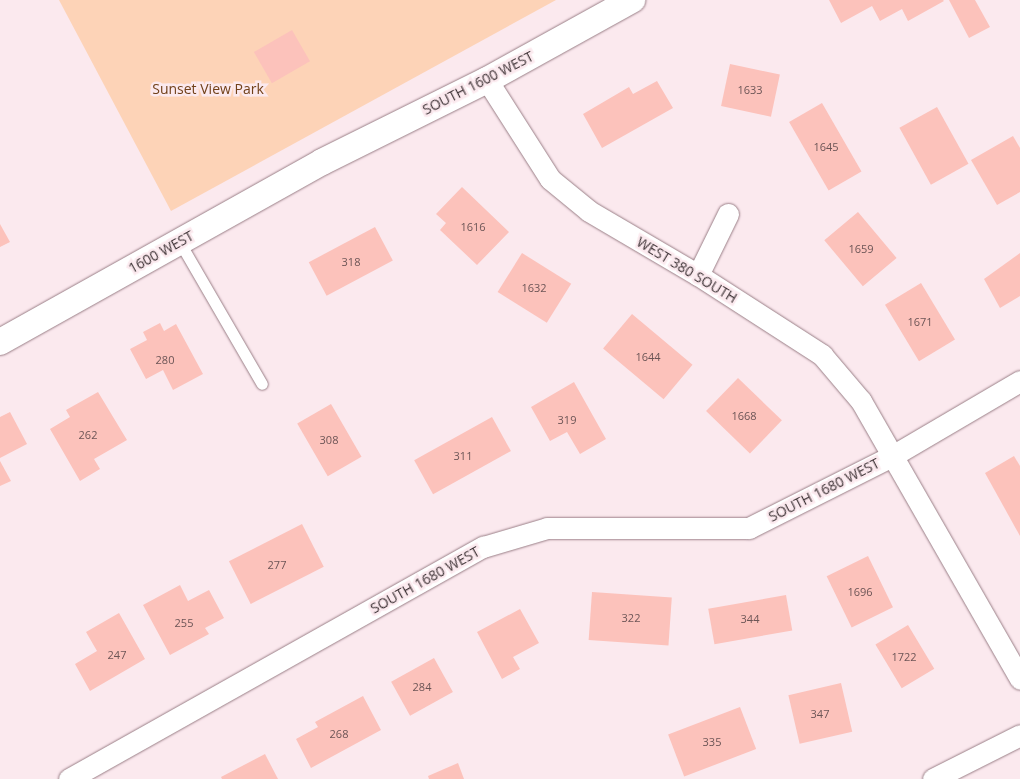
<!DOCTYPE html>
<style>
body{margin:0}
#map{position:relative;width:1020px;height:779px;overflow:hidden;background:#fbe9ee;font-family:"Open Sans",sans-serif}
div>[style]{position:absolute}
.green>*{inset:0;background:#fdd3b7}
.building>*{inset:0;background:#fcc2bb;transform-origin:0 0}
.roads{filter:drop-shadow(0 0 1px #9a7f87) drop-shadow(0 0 1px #9a7f87)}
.service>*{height:11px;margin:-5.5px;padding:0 5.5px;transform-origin:5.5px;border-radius:5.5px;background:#fff}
.minor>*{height:21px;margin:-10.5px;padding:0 10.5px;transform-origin:10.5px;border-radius:10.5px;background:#fff}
.tertiary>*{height:26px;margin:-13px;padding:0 13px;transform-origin:13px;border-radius:13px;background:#fff}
span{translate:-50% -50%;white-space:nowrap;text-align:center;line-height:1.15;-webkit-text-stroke:5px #fbe9ee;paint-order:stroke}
.number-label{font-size:11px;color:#6c5556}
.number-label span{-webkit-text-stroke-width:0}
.street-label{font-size:14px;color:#3c3134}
.park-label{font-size:14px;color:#714019}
</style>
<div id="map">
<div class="green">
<i style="clip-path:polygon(59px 0,556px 0,171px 211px)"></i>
</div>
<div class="building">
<i style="clip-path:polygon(829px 0,943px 0,944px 1px,908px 21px,902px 9px,880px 21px,872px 6px,841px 23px)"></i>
<i style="clip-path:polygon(949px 0,975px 0,990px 27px,969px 38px)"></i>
<i style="left:292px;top:30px;width:36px;height:44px;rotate:60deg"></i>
<i style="left:730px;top:64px;width:51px;height:43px;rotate:12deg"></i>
<i style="clip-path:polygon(657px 81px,673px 108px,602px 148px,583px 114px,629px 87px,633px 94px)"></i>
<i style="left:822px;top:103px;width:79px;height:38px;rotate:60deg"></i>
<i style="left:937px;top:107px;width:65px;height:43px;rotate:61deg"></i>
<i style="clip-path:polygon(1013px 136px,1020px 148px,1020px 192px,997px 205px,971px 160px)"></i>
<i style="clip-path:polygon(462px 187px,509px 232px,477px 265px,440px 230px,446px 223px,436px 214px)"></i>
<i style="left:858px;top:212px;width:60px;height:44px;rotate:50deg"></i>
<i style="clip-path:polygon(0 224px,10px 242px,0 247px)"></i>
<i style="left:375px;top:227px;width:38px;height:75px;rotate:62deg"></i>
<i style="left:522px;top:253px;width:58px;height:46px;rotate:32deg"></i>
<i style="clip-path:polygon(1020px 253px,1020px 296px,1000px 308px,984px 279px)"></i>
<i style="left:921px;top:283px;width:66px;height:42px;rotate:59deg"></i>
<i style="left:632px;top:314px;width:79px;height:45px;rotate:40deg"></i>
<i style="clip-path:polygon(160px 323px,164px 331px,176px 324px,203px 374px,173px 390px,163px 370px,146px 379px,130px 349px,147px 340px,143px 332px)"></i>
<i style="left:738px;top:378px;width:61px;height:46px;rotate:44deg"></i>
<i style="clip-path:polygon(574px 382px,606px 439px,580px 454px,567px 432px,550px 441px,531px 407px)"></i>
<i style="clip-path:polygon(98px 392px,127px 440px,94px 459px,100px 469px,80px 481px,50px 429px,70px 417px,66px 410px)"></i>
<i style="left:331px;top:404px;width:61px;height:39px;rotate:60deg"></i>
<i style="clip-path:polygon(10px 412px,27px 444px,0 458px,0 417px)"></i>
<i style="left:492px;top:417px;width:39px;height:89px;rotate:61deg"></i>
<i style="clip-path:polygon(1014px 456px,1020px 466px,1020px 536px,985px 473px)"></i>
<i style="clip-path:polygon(0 461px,11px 481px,0 486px)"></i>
<i style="left:302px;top:524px;width:48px;height:82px;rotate:63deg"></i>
<i style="left:868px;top:556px;width:57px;height:46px;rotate:64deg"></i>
<i style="clip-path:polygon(180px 585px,188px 601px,209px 590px,224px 618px,205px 628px,209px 634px,170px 655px,143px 605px)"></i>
<i style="left:592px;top:592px;width:80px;height:48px;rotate:4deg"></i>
<i style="left:786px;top:595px;width:36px;height:79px;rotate:80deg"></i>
<i style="clip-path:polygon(520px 609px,539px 643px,513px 657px,520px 669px,502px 679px,477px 632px)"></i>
<i style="clip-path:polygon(119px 613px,145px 659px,90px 691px,75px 664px,97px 651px,86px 632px)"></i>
<i style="left:908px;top:625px;width:51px;height:38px;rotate:59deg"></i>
<i style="left:434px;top:658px;width:39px;height:49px;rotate:61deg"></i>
<i style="left:841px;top:683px;width:50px;height:54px;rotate:77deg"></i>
<i style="clip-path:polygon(363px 696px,381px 730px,311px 768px,296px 739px,318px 727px,315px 722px)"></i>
<i style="left:740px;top:707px;width:45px;height:77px;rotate:69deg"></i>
<i style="clip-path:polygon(265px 754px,278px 779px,222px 779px,221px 777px)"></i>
<i style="clip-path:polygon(458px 763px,464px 779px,429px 779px,428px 776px)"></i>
</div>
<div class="roads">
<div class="service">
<i style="left:179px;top:241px;width:165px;rotate:59.9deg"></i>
</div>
<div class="minor">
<i style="left:487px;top:80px;width:117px;rotate:57.5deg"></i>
<i style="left:550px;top:179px;width:50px;rotate:39.4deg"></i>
<i style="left:589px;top:211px;width:126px;rotate:30.4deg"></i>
<i style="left:698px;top:275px;width:148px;rotate:32.8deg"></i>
<i style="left:822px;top:355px;width:60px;rotate:49.7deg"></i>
<i style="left:861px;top:401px;width:320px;rotate:60.2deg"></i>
<i style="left:698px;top:275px;width:68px;rotate:-63.8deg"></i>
<i style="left:69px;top:779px;width:475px;rotate:-29.3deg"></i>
<i style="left:483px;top:547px;width:67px;rotate:-16.5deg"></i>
<i style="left:547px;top:528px;width:202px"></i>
<i style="left:749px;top:528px;width:162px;rotate:-26.7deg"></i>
<i style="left:894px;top:455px;width:146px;rotate:-30.4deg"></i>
<i style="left:933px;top:779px;width:97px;rotate:-26.8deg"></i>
</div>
<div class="tertiary">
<i style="left:0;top:342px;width:369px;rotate:-29.2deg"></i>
<i style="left:322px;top:162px;width:184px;rotate:-26.4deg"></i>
<i style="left:487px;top:80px;width:166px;rotate:-28.9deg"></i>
</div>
</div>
<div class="number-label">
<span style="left:750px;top:90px">1633</span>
<span style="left:826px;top:147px">1645</span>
<span style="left:473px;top:227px">1616</span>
<span style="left:861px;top:249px">1659</span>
<span style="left:351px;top:262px">318</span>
<span style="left:534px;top:288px">1632</span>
<span style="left:920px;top:322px">1671</span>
<span style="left:648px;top:357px">1644</span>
<span style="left:165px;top:360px">280</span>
<span style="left:744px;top:416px">1668</span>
<span style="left:567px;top:420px">319</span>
<span style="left:88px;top:435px">262</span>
<span style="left:329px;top:440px">308</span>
<span style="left:463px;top:456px">311</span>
<span style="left:277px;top:565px">277</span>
<span style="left:860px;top:592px">1696</span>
<span style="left:631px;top:618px">322</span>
<span style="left:750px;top:619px">344</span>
<span style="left:184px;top:623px">255</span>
<span style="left:117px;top:655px">247</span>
<span style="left:904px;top:657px">1722</span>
<span style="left:422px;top:687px">284</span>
<span style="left:820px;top:714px">347</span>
<span style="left:339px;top:734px">268</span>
<span style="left:712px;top:742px">335</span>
</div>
<div class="street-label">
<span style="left:478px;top:83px;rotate:-27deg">SOUTH 1600 WEST</span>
<span style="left:161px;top:252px;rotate:-29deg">1600 WEST</span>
<span style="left:687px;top:270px;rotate:31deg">WEST 380 SOUTH</span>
<span style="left:824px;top:490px;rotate:-27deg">SOUTH 1680 WEST</span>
<span style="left:425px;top:580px;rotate:-29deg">SOUTH 1680 WEST</span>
</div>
<div class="park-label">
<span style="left:208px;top:89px">Sunset View Park</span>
</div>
</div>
